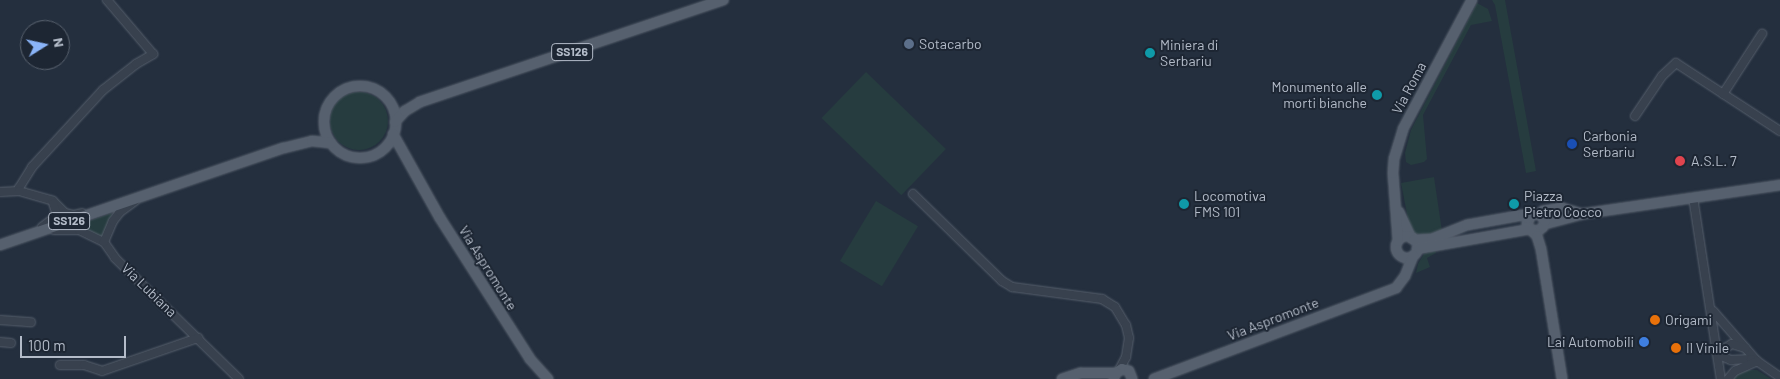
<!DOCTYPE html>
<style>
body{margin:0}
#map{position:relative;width:1780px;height:379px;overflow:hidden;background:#242f3e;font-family:Barlow,sans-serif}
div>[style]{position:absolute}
.green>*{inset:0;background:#263c3f;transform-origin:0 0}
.round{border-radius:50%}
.roads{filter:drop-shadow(0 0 1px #565f6c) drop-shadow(0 0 1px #565f6c)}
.minor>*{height:8px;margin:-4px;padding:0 4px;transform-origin:4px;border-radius:4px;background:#38414e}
.major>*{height:10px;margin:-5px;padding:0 5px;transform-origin:5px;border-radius:5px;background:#56606e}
.major>.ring{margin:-5px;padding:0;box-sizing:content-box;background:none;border:10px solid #56606e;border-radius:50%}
.dots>*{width:14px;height:14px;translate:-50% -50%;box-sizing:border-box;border:2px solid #1d2633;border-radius:50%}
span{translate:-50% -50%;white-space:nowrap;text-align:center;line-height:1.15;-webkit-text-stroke:4px #1d2633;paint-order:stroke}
.shield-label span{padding:1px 4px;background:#1d2633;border:1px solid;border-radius:4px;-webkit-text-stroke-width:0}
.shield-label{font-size:12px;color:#b4bcc9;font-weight:700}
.poi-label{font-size:14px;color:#b4bcc9}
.left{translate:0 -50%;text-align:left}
.right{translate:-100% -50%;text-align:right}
.street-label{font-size:14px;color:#b4bcc9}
.north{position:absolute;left:20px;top:20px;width:50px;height:50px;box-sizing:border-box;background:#1d2633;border:1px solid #59626f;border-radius:50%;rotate:80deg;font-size:14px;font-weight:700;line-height:20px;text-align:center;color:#b4bcc9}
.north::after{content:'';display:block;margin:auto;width:18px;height:22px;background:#8ab4f8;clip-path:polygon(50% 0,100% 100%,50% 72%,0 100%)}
.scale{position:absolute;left:20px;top:336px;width:106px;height:22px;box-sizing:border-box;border:2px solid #b4bcc9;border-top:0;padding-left:6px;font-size:15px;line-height:18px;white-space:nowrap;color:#b4bcc9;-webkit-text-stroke:4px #1d2633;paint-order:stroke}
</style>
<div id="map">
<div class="green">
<i style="clip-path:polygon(1492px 0,1505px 0,1536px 171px,1526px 173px,1495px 5px)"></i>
<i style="clip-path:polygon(1477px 3px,1488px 9px,1492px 21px,1471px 25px,1423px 115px,1427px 159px,1424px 162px,1411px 165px,1406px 162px,1405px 153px,1411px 130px)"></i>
<i style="left:866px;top:72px;width:111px;height:64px;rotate:44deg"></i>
<i class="round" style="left:330px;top:92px;width:58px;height:58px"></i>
<i style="clip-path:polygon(1434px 177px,1442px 231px,1427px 235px,1416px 234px,1410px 229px,1401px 183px)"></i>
<i style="left:876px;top:201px;width:49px;height:70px;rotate:31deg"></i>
<i style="clip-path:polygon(112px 213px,106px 233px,102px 237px,84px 228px,83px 223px)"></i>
<i style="clip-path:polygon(1435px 249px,1436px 253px,1427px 258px,1430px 267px,1416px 273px,1418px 264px,1424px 254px)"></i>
<i style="clip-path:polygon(1746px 370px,1757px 370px,1771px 379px,1733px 379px,1733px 376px)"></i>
</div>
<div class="roads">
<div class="minor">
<i style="left:1723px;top:94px;width:72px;rotate:-57deg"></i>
<i style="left:1635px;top:116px;width:48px;rotate:-56deg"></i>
<i style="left:1662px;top:76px;width:19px;rotate:-43deg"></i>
<i style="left:1676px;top:63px;width:124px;rotate:33.2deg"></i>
<i style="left:19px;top:191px;width:3px;rotate:-90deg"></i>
<i style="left:19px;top:188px;width:25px;rotate:-58deg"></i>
<i style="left:32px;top:167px;width:105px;rotate:-47.3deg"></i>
<i style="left:103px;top:90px;width:42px;rotate:-38.2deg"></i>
<i style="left:136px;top:64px;width:20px;rotate:-30deg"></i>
<i style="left:153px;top:54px;width:71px;rotate:-130.4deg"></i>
<i style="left:0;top:192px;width:19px;rotate:-3deg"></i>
<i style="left:19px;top:191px;width:35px;rotate:16deg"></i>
<i style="left:53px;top:201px;width:17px;rotate:45deg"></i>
<i style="left:65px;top:213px;width:9px;rotate:13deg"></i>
<i style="left:74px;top:215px;width:8px;rotate:-14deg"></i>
<i style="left:913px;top:194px;width:124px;rotate:44.3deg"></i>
<i style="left:1002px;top:281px;width:12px;rotate:31deg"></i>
<i style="left:1012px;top:287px;width:91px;rotate:7.6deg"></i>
<i style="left:1102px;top:299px;width:15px;rotate:32deg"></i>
<i style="left:1115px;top:307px;width:21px;rotate:59deg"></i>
<i style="left:1126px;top:325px;width:13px;rotate:77deg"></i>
<i style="left:1129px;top:338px;width:19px;rotate:99deg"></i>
<i style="left:1126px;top:357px;width:15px;rotate:118deg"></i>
<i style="left:1693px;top:197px;width:184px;rotate:81.3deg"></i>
<i style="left:42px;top:227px;width:15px;rotate:-37deg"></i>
<i style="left:54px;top:218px;width:6px;rotate:-72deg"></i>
<i style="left:56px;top:212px;width:9px;rotate:-108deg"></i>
<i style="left:54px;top:230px;width:25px"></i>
<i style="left:79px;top:230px;width:28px;rotate:26deg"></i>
<i style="left:104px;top:242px;width:19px;rotate:55deg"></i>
<i style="left:115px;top:258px;width:173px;rotate:44.3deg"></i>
<i style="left:104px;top:242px;width:23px;rotate:-67deg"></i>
<i style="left:113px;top:221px;width:11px;rotate:-52deg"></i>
<i style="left:120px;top:212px;width:19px;rotate:-36deg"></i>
<i style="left:1713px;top:311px;width:67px;rotate:48.7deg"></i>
<i style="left:1757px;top:361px;width:28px;rotate:35deg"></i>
<i style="left:0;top:320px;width:31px;rotate:4deg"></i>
<i style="left:0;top:342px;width:11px;rotate:5deg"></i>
<i style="left:1718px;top:352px;width:16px;rotate:-30deg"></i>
<i style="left:1732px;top:344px;width:14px;rotate:17deg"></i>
<i style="left:1719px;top:355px;width:13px;rotate:23deg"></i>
<i style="left:1731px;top:360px;width:20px;rotate:-3deg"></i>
<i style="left:1751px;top:359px;width:6px;rotate:18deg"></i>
<i style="left:60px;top:365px;width:24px"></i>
<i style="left:84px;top:365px;width:19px;rotate:18deg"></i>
<i style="left:102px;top:371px;width:102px;rotate:-19deg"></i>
<i style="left:1728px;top:379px;width:11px;rotate:-49deg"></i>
<i style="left:1735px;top:371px;width:24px;rotate:-24deg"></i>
</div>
<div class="major">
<i class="ring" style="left:324px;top:86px;width:62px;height:62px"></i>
<i style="left:395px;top:122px;width:15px;rotate:-48deg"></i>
<i style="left:405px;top:111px;width:17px;rotate:-31deg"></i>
<i style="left:420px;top:102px;width:320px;rotate:-18.6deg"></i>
<i style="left:393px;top:134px;width:96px;rotate:60.8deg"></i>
<i style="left:440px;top:218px;width:167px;rotate:57.4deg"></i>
<i style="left:530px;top:359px;width:27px;rotate:48deg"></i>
<i style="left:1399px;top:212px;width:29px;rotate:65deg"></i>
<i style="left:1540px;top:214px;width:4px;rotate:-45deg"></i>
<i style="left:1543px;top:211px;width:19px;rotate:-9deg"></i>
<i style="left:1562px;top:208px;width:21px;rotate:17deg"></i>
<i style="left:1545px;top:224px;width:38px;rotate:-15deg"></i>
<i style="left:1582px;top:214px;width:200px;rotate:-8.3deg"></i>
<i style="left:1532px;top:230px;width:6px;rotate:9deg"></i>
<i style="left:1538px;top:231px;width:6px;rotate:-39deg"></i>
<i style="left:1543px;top:227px;width:6px;rotate:-72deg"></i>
<i style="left:1545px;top:221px;width:9px;rotate:-126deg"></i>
<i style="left:1540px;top:214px;width:9px;rotate:174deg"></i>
<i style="left:1531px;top:215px;width:10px;rotate:114deg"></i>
<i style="left:1527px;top:224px;width:6px;rotate:59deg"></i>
<i style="left:1530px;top:229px;width:10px;rotate:45deg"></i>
<i style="left:1537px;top:236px;width:14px;rotate:73deg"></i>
<i style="left:1541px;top:249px;width:132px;rotate:80.8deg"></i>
<i class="ring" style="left:1396px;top:236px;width:12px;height:12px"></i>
<i style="left:1414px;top:240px;width:18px;rotate:-3deg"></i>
<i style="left:1432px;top:239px;width:38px;rotate:-22deg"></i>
<i style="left:1467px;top:225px;width:57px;rotate:-10.1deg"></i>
<i style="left:1523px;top:215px;width:6px;rotate:31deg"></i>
<i style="left:1398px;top:241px;width:68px;rotate:-94.2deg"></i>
<i style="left:1393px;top:173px;width:14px;rotate:-86deg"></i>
<i style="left:1394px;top:159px;width:31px;rotate:-73deg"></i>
<i style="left:1403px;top:129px;width:146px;rotate:-61.9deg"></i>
<i style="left:0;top:245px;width:300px;rotate:-18.9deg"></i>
<i style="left:284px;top:148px;width:29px;rotate:-14deg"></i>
<i style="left:312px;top:141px;width:19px;rotate:6deg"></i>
<i style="left:1417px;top:249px;width:115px;rotate:-10deg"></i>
<i style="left:1114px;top:378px;width:5px;rotate:-68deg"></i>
<i style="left:1116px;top:373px;width:7px;rotate:-34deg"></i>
<i style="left:1122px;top:369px;width:7px;rotate:16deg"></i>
<i style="left:1129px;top:371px;width:9px;rotate:69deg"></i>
<i style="left:1062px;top:379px;width:20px;rotate:-18deg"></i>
<i style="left:1081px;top:373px;width:35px"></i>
<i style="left:1154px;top:379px;width:259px;rotate:-20.6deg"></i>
<i style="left:1396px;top:288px;width:15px;rotate:-53deg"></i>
<i style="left:1405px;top:276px;width:22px;rotate:-68deg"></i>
</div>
</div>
<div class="dots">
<i style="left:909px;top:44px;background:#5c6f8a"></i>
<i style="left:1150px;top:53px;background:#0f9aa8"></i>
<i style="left:1377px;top:95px;background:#0f9aa8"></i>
<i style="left:1572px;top:144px;background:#1a4fb4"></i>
<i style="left:1680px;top:161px;background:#e0444e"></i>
<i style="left:1184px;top:204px;background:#0f9aa8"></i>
<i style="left:1514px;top:204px;background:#0f9aa8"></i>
<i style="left:1655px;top:320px;background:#e8710a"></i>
<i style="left:1644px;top:342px;background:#3f7fe0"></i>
<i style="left:1676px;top:348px;background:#e8710a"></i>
</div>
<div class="shield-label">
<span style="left:572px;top:52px">SS126</span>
<span style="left:69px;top:221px">SS126</span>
</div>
<div class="poi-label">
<span class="left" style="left:919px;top:44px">Sotacarbo</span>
<span class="left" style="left:1160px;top:53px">Miniera di<br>Serbariu</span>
<span class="right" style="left:1367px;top:95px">Monumento alle<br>morti bianche</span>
<span class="left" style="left:1583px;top:144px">Carbonia<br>Serbariu</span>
<span class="left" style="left:1691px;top:161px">A.S.L. 7</span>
<span class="left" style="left:1194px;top:204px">Locomotiva<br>FMS 101</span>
<span class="left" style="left:1524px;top:204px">Piazza<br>Pietro Cocco</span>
<span class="left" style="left:1665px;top:320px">Origami</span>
<span class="right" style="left:1634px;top:342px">Lai Automobili</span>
<span class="left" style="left:1686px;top:348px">Il Vinile</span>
</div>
<div class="street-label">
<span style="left:1409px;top:88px;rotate:-62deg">Via Roma</span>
<span style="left:488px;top:268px;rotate:58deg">Via Aspromonte</span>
<span style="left:149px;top:290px;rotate:44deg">Via Lubiana</span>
<span style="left:1273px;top:319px;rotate:-21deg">Via Aspromonte</span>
</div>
<div class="north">N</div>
<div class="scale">100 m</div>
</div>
